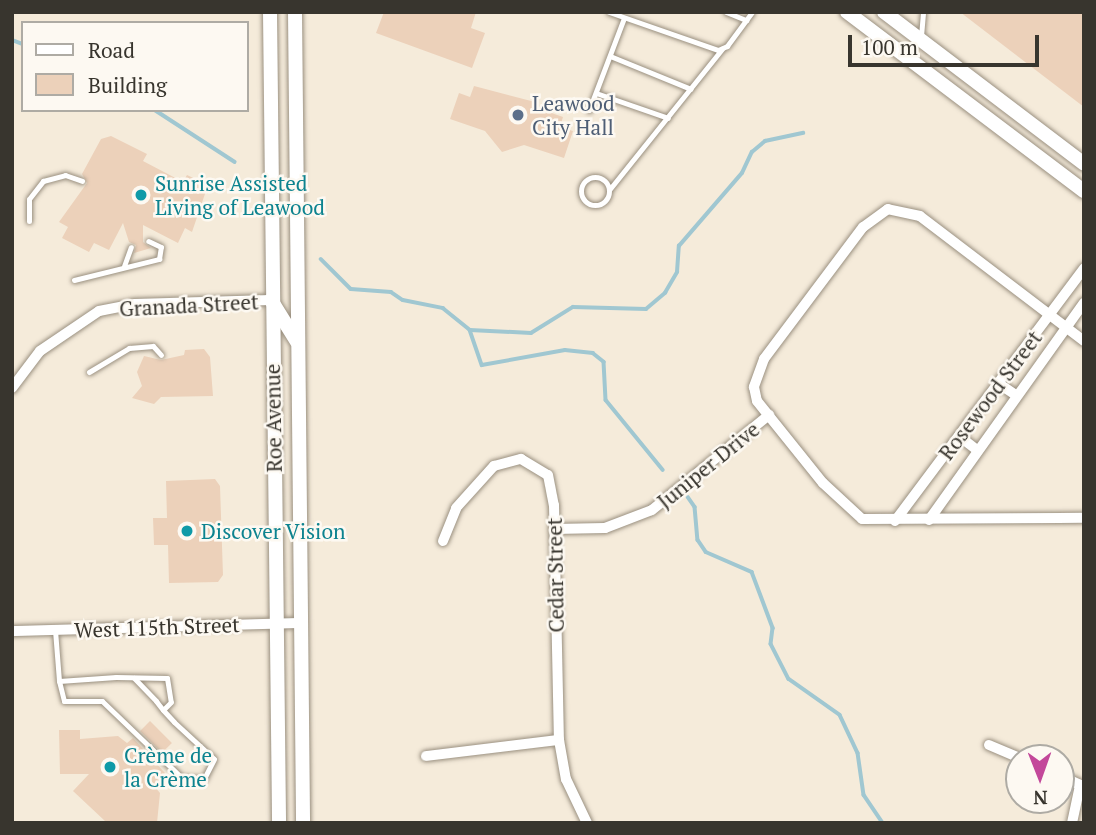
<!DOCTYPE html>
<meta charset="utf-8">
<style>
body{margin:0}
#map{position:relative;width:1096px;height:835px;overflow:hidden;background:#f5ebda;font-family:"PT Serif",serif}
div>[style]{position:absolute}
.stream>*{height:3.5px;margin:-1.75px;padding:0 1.75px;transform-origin:1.75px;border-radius:1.75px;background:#a0c7d1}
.building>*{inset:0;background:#ecd1ba;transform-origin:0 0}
.roads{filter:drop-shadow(0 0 2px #9a9080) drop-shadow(0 0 2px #9a9080)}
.lane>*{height:5px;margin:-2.5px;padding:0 2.5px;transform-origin:2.5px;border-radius:2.5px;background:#fff}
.lane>.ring{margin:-2.5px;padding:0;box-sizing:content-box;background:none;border:5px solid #fff;border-radius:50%}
.street>*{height:10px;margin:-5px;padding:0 5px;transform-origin:5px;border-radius:5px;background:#fff}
.secondary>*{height:14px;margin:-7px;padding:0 7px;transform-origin:7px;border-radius:7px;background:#fff}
.dots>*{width:19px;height:19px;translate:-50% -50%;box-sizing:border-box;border:4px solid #fdf9f2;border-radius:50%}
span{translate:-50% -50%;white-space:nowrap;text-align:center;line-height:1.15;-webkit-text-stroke:5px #fdf9f2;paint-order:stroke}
.service-label{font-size:21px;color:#4e5e75}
.left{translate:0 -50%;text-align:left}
.culture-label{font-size:21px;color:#0d838f}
.street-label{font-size:21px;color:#38352e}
.frame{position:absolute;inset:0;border:14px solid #38352e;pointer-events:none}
.legend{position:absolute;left:21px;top:21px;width:228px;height:91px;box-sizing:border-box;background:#fdf9f2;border:2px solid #aeaba4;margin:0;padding:9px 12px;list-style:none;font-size:21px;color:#38352e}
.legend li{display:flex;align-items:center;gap:14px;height:35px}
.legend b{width:35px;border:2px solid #aeaba4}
.north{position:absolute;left:1005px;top:744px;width:70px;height:70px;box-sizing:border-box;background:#fdf9f2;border:2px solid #aeaba4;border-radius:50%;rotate:179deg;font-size:19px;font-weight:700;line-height:28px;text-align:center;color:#38352e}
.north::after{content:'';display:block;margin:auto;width:24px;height:32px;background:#c3489a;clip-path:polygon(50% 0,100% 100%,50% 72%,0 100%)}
.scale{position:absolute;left:848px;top:35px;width:191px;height:32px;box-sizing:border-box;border:4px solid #38352e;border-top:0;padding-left:9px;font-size:21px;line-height:24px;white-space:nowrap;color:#38352e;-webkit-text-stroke:5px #fdf9f2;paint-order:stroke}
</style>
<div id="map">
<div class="stream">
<i style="left:12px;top:40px;width:12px;rotate:20deg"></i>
<i style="left:155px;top:110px;width:95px;rotate:33deg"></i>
<i style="left:321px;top:259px;width:42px;rotate:45deg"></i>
<i style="left:351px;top:289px;width:40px;rotate:4.3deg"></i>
<i style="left:391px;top:292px;width:14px;rotate:34deg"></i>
<i style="left:403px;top:300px;width:41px;rotate:11.3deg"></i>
<i style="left:443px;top:308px;width:35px;rotate:39deg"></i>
<i style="left:470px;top:330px;width:61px;rotate:2.8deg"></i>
<i style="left:531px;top:333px;width:49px;rotate:-31.8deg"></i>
<i style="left:573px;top:307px;width:73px;rotate:1.6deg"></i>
<i style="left:646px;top:309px;width:25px;rotate:-40deg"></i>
<i style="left:665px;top:293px;width:24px;rotate:-60deg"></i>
<i style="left:677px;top:272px;width:26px;rotate:-86deg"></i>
<i style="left:679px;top:246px;width:96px;rotate:-49.2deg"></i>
<i style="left:742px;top:173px;width:23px;rotate:-65deg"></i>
<i style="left:752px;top:152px;width:17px;rotate:-40deg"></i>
<i style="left:765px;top:141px;width:39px;rotate:-12deg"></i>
<i style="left:470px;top:330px;width:37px;rotate:71deg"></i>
<i style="left:482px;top:365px;width:84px;rotate:-10.2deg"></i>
<i style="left:565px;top:350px;width:28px;rotate:6deg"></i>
<i style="left:593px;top:353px;width:14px;rotate:39deg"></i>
<i style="left:604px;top:362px;width:38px;rotate:87deg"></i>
<i style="left:606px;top:400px;width:90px;rotate:50.8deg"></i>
<i style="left:688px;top:497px;width:12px;rotate:55deg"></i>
<i style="left:695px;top:507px;width:33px;rotate:85deg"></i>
<i style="left:698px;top:540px;width:14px;rotate:56deg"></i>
<i style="left:706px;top:552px;width:50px;rotate:23.5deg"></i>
<i style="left:752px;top:572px;width:60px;rotate:69.4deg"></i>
<i style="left:773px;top:628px;width:16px;rotate:97deg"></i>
<i style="left:771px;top:644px;width:39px;rotate:63deg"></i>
<i style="left:789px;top:679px;width:62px;rotate:35.2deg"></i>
<i style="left:840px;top:715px;width:42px;rotate:64.7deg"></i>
<i style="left:858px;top:753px;width:42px;rotate:81.9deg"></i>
<i style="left:864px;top:795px;width:34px;rotate:56deg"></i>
</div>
<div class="building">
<i style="clip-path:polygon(384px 12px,476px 12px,471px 28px,485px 33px,472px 68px,376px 33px)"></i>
<i style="clip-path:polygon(960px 12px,1084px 12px,1084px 107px)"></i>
<i style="clip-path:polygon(474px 86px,535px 102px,534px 107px,563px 117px,560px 127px,573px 131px,564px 158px,524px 145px,502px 152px,485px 131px,450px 119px,459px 93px,470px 97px)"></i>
<i style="clip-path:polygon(111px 136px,147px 154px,143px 161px,183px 182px,187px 175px,208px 185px,192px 232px,185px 228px,178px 243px,143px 225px,143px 242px,151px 248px,134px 253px,136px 245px,129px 242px,123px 223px,109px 250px,94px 243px,89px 252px,62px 238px,68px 227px,59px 222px,87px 183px,82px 174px,101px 139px)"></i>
<i style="clip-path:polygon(204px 349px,210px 357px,213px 396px,161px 397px,154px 404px,132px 398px,142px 386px,137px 372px,144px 356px,161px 360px,184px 355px,185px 350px)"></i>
<i style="clip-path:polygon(215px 479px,220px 486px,223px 575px,218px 582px,169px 583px,168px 545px,154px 545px,153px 518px,167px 518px,166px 481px)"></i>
<i style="left:150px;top:721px;width:31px;height:14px;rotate:45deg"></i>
<i style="clip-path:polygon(59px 730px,80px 730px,80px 739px,118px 736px,127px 743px,133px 738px,165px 773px,154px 786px,160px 793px,157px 823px,105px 821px,73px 791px,89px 774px,60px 774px)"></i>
</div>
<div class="roads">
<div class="lane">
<i style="left:609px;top:12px;width:115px;rotate:19.2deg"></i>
<i style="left:718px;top:50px;width:10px;rotate:-24deg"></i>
<i style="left:727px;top:46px;width:42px;rotate:-53.7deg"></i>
<i style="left:726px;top:12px;width:22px;rotate:22deg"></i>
<i style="left:921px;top:36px;width:24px;rotate:-85deg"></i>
<i style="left:610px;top:56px;width:87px;rotate:22.2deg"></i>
<i style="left:596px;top:93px;width:76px;rotate:19.1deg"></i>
<i style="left:589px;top:110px;width:98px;rotate:-69.2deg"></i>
<i class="ring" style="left:581px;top:177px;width:23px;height:23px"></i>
<i style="left:609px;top:190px;width:181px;rotate:-51.3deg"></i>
<i style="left:29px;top:221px;width:22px;rotate:-90deg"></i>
<i style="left:29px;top:199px;width:23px;rotate:-52deg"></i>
<i style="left:43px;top:181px;width:23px;rotate:-15deg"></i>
<i style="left:65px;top:175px;width:18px;rotate:19deg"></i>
<i style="left:124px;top:266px;width:20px;rotate:-70deg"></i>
<i style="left:74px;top:280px;width:88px;rotate:-13.9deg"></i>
<i style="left:159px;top:259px;width:12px;rotate:-81deg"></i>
<i style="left:161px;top:247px;width:14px;rotate:-155deg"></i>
<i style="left:89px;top:372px;width:47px;rotate:-31deg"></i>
<i style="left:129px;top:348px;width:24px;rotate:-5deg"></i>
<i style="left:153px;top:346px;width:12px;rotate:48deg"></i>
<i style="left:55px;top:630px;width:51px;rotate:85.5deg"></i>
<i style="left:134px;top:678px;width:32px;rotate:46deg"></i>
<i style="left:156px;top:701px;width:11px;rotate:52deg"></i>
<i style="left:163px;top:710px;width:16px;rotate:47deg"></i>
<i style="left:174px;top:722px;width:54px;rotate:42.8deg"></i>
<i style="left:214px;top:759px;width:22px;rotate:117deg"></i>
<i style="left:204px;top:779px;width:22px;rotate:-177deg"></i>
<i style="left:182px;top:778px;width:111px;rotate:-136.1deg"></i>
<i style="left:102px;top:701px;width:38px;rotate:180deg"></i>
<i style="left:64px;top:701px;width:21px;rotate:-104deg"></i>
<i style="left:59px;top:681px;width:57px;rotate:-4deg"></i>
<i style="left:116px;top:677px;width:51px;rotate:1.1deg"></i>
<i style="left:167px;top:678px;width:24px;rotate:81deg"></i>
<i style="left:171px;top:702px;width:11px;rotate:135deg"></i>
</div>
<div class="street">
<i style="left:1084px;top:341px;width:206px;rotate:-142.7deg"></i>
<i style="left:920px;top:216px;width:33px;rotate:-168deg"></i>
<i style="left:888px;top:209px;width:31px;rotate:144deg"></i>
<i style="left:863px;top:227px;width:165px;rotate:126.9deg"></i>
<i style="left:764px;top:359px;width:30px;rotate:110deg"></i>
<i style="left:754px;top:387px;width:14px;rotate:78deg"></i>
<i style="left:757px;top:401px;width:105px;rotate:51.2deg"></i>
<i style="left:823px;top:483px;width:53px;rotate:42.7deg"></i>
<i style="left:862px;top:519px;width:222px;rotate:-0.3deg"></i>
<i style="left:998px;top:383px;width:22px;rotate:34deg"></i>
<i style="left:12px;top:388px;width:46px;rotate:-52.9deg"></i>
<i style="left:40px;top:351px;width:71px;rotate:-34.1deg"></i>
<i style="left:99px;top:311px;width:37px;rotate:-11deg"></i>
<i style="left:135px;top:304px;width:136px;rotate:-1.7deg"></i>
<i style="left:959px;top:436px;width:23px;rotate:38deg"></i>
<i style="left:929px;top:520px;width:267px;rotate:-54.5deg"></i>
<i style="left:895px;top:521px;width:316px;rotate:-53.2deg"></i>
<i style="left:554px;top:529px;width:51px;rotate:-1.1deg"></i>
<i style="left:605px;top:528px;width:50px;rotate:-21deg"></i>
<i style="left:652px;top:510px;width:151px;rotate:-39.1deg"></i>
<i style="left:443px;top:541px;width:35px;rotate:-68deg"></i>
<i style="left:456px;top:508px;width:57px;rotate:-47.9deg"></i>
<i style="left:494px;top:466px;width:28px;rotate:-15deg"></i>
<i style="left:521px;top:459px;width:31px;rotate:31deg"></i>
<i style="left:548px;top:475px;width:31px;rotate:79deg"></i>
<i style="left:554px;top:505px;width:235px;rotate:88.8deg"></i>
<i style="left:559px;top:740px;width:40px;rotate:80deg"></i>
<i style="left:566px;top:779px;width:49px;rotate:64.5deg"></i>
<i style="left:12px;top:631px;width:290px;rotate:-1.6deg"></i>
<i style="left:989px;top:745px;width:33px;rotate:23deg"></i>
<i style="left:426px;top:756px;width:134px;rotate:-6.9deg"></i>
<i style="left:1061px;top:776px;width:21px;rotate:25deg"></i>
<i style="left:1072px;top:823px;width:39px;rotate:-78deg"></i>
</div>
<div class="secondary">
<i style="left:270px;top:12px;width:811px;rotate:89.36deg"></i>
<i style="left:295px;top:12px;width:811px;rotate:89.43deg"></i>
<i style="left:847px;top:12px;width:297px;rotate:37.1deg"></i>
<i style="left:884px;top:12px;width:251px;rotate:37.2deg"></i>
<i style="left:271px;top:300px;width:49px;rotate:58.2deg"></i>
</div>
</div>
<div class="dots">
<i style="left:518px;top:115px;background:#5c6f8a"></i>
<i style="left:141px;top:195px;background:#0f9aa8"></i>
<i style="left:187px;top:531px;background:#0f9aa8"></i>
<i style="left:110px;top:767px;background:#0f9aa8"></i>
</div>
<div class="service-label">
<span class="left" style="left:532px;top:115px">Leawood<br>City Hall</span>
</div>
<div class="culture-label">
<span class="left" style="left:155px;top:195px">Sunrise Assisted<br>Living of Leawood</span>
<span class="left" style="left:201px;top:531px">Discover Vision</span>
<span class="left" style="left:124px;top:767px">Crème de<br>la Crème</span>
</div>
<div class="street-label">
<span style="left:189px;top:305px;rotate:-3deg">Granada Street</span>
<span style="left:990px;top:395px;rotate:-53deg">Rosewood Street</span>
<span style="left:273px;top:418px;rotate:-91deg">Roe Avenue</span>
<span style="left:708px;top:465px;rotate:-39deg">Juniper Drive</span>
<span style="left:555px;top:575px;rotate:-91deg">Cedar Street</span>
<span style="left:157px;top:627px;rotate:-2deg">West 115th Street</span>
</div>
<div class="frame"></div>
<ul class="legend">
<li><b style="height:9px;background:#fff"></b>Road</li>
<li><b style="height:19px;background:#ecd1ba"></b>Building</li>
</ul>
<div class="north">N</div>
<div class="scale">100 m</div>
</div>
